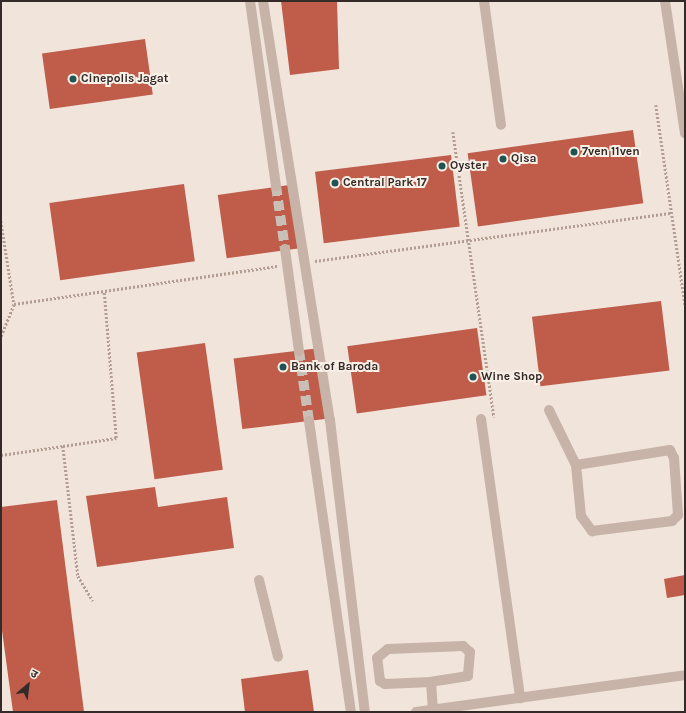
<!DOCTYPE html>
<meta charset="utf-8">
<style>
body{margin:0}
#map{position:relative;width:686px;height:713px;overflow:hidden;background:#f0e4db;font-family:Karla,"Noto Sans Devanagari",sans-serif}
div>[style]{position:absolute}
.building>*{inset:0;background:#bf5c4a;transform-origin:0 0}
.minor-tunnel>*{height:10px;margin-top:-5px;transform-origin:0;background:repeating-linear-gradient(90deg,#cabfb7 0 10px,transparent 0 15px)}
.path>*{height:2.5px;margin-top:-1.25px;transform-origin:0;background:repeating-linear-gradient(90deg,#b39d92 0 2px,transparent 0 4px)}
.minor>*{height:10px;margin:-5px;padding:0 5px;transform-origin:5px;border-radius:5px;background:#c7b3a8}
.minor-bridge>*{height:10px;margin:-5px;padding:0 5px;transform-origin:5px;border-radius:5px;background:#c7b3a8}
.dots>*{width:11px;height:11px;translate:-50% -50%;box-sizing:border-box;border:2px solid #f8efe7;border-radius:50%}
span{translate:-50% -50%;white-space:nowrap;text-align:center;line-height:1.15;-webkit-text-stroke:4px #f8efe7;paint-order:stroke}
.poi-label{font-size:12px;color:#342a28;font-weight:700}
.left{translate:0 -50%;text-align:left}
.frame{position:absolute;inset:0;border:2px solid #342a28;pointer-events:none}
.north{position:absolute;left:8px;top:665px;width:40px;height:40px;-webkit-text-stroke:3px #f8efe7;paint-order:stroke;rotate:28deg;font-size:11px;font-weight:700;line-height:16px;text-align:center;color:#342a28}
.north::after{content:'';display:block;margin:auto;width:14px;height:18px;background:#342a28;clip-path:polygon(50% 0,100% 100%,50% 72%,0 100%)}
</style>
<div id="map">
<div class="building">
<i style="clip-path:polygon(281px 1px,337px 1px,339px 69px,290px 75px)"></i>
<i style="left:145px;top:39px;width:56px;height:104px;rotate:82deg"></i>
<i style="left:633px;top:130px;width:74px;height:167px;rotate:82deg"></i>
<i style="left:451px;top:155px;width:72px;height:137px;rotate:83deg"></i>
<i style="left:184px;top:184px;width:78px;height:136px;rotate:82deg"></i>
<i style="left:296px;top:184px;width:64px;height:79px;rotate:82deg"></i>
<i style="left:661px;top:301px;width:70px;height:130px;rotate:83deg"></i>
<i style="left:477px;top:328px;width:68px;height:131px;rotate:82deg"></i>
<i style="left:205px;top:343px;width:128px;height:69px;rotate:82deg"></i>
<i style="left:320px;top:348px;width:71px;height:87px;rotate:83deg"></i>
<i style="clip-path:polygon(155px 487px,158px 507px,227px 497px,234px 548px,97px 567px,86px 496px)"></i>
<i style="clip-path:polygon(57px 500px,84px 712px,13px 712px,1px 623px,1px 507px)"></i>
<i style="clip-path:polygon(685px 575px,685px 595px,667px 598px,664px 579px)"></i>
<i style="clip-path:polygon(308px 670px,314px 712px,245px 712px,241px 679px)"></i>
</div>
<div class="minor-tunnel">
<i style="left:276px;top:186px;width:64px;rotate:81.9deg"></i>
<i style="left:299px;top:351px;width:71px;rotate:81.9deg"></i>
</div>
<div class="path">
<i style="left:656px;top:105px;width:202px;rotate:81.7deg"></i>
<i style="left:453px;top:132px;width:288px;rotate:81.8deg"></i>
<i style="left:1px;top:221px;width:84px;rotate:81.1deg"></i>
<i style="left:14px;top:304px;width:266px;rotate:-8.2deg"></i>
<i style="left:315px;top:261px;width:360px;rotate:-7.7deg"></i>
<i style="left:1px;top:336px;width:35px;rotate:-68deg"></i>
<i style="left:63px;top:446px;width:54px;rotate:-8.6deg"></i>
<i style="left:116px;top:438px;width:147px;rotate:-94.7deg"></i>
<i style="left:1px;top:455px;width:63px;rotate:-8.3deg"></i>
<i style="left:63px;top:446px;width:131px;rotate:83.4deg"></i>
<i style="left:78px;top:576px;width:29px;rotate:59deg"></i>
</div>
<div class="minor">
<i style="left:250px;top:1px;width:187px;rotate:82deg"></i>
<i style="left:263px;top:1px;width:103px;rotate:81.1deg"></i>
<i style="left:484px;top:1px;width:125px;rotate:82.2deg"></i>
<i style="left:665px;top:1px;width:134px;rotate:81.4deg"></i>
<i style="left:549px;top:410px;width:61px;rotate:63.9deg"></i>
<i style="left:576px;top:465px;width:51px;rotate:84.4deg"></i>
<i style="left:581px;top:516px;width:19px;rotate:54deg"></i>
<i style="left:592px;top:531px;width:81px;rotate:-7.1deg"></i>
<i style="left:672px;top:521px;width:8px;rotate:-45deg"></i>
<i style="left:678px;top:515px;width:57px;rotate:-94deg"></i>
<i style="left:674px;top:458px;width:9px;rotate:-117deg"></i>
<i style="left:670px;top:450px;width:95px;rotate:170.9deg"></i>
<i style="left:481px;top:419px;width:282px;rotate:82deg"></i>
<i style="left:330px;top:420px;width:294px;rotate:83.2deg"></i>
<i style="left:309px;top:421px;width:294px;rotate:81.8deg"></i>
<i style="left:259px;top:580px;width:79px;rotate:76.1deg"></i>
<i style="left:431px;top:682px;width:46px;rotate:177.5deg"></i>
<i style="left:385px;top:684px;width:6px;rotate:-149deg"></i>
<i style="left:380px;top:681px;width:23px;rotate:-97deg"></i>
<i style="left:377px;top:658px;width:14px;rotate:-39deg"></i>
<i style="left:388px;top:649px;width:75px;rotate:-2.3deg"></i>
<i style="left:463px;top:646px;width:9px;rotate:41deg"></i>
<i style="left:470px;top:652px;width:24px;rotate:95deg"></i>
<i style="left:468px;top:676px;width:37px;rotate:171deg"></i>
<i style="left:431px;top:682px;width:28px;rotate:86deg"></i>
<i style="left:416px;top:712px;width:272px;rotate:-7.8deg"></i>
</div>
<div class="minor-bridge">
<i style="left:279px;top:103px;width:321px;rotate:80.9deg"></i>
<i style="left:285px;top:249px;width:103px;rotate:82.2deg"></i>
</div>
<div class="dots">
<i style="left:73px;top:79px;background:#1f5452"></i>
<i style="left:574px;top:152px;background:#1f5452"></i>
<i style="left:503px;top:159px;background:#1f5452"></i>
<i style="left:442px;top:166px;background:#1f5452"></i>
<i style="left:335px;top:183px;background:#1f5452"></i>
<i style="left:283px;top:367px;background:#1f5452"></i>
<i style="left:473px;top:377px;background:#1f5452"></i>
</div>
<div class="poi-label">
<span class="left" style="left:81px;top:79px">Cinepolis Jagat</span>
<span class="left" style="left:582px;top:152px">7ven 11ven</span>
<span class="left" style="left:511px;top:159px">Qisa</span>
<span class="left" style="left:450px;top:166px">Oyster</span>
<span class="left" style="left:343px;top:183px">Central Park 17</span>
<span class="left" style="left:291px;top:367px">Bank of Baroda</span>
<span class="left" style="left:481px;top:377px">Wine Shop</span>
</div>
<div class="frame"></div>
<div class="north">उ</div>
</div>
